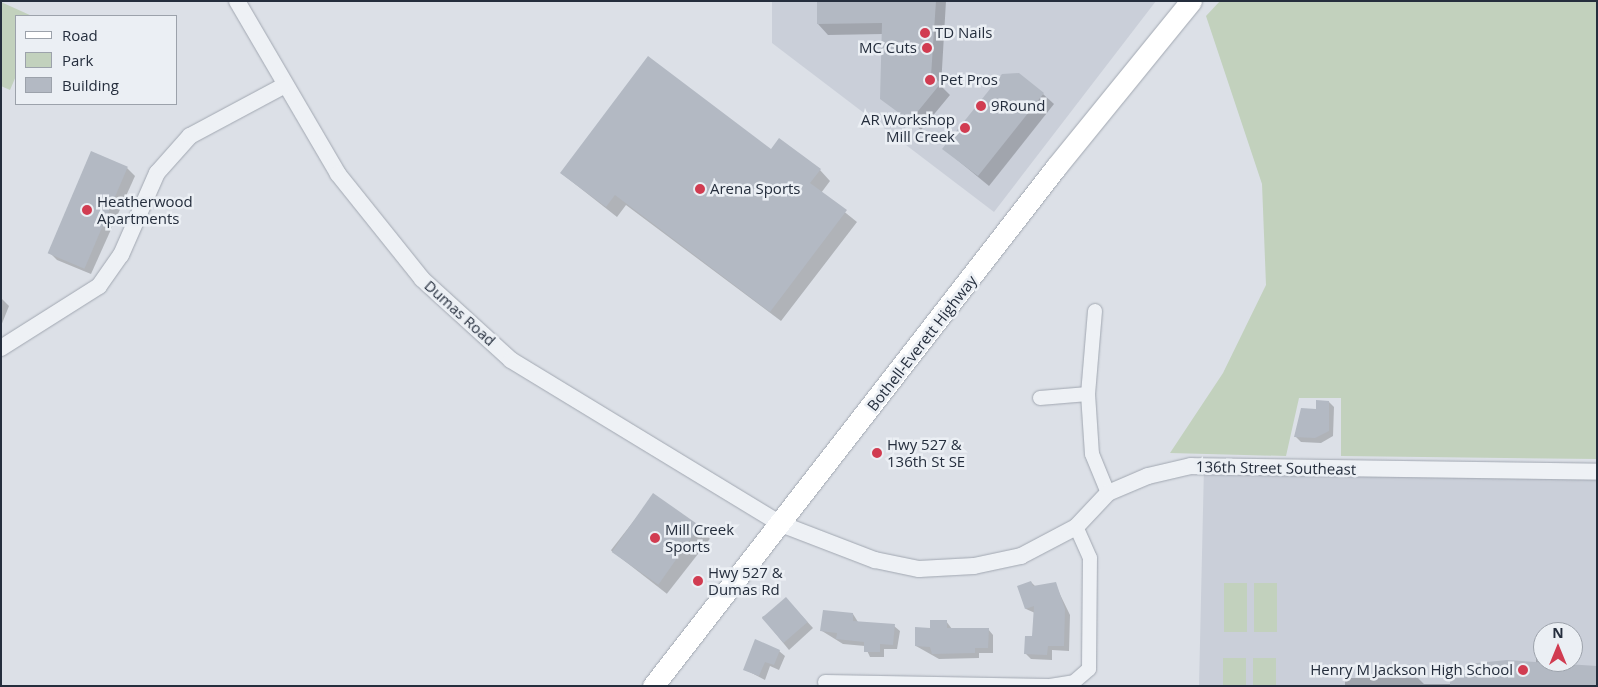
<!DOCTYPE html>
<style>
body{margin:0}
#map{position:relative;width:1598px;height:687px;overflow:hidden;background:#dce0e7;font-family:"Open Sans",sans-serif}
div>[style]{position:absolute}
.built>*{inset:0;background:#cacfd9}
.green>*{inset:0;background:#c2d1bd;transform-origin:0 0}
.shadow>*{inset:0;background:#0003;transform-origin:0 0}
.building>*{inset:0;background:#b3b9c3;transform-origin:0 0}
.roads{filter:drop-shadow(0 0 1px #a1a7b1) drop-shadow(0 0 1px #a1a7b1)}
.minor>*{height:14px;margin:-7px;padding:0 7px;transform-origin:7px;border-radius:7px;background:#eef1f5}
.tertiary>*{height:16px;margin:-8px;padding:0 8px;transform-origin:8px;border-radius:8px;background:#eef1f5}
.primary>*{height:21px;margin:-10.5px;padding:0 10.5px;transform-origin:10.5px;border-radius:10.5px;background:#fff}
.dots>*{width:14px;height:14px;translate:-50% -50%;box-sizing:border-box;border:2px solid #ebeff4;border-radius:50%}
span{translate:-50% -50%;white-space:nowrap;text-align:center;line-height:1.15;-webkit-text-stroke:5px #ebeff4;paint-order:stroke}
.poi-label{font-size:15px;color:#252e3d}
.left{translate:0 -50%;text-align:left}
.right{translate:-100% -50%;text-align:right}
.street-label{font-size:15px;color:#252e3d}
.frame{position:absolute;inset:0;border:2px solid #252e3d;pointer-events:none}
.legend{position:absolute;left:15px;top:15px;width:162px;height:90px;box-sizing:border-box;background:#ebeff4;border:1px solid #9ca2ab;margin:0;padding:6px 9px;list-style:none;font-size:15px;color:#252e3d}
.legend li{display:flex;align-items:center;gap:10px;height:25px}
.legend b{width:25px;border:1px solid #9ca2ab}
.north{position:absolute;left:1533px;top:622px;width:50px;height:50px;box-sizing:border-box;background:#ebeff4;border:1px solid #9ca2ab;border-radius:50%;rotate:0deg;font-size:14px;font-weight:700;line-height:20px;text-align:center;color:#252e3d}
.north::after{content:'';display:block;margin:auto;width:18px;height:22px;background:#d13c51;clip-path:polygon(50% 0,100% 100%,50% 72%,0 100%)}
</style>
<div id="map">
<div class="built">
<i style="clip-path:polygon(772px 1px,1156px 1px,994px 212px,772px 43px)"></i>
<i style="clip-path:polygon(evenodd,1204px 466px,1597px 472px,1597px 686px,1199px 686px,1204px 466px,1543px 632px,1573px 632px,1573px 662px,1543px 662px,1543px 632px)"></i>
</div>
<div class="green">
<i style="clip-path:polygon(1220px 1px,1597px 1px,1597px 459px,1341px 456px,1341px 398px,1299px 398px,1286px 456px,1170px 453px,1223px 373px,1266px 285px,1262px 184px,1206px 16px)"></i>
<i style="clip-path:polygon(1px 2px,32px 16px,16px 16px,16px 76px,10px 90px,1px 86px)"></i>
<i style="left:1224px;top:583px;width:23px;height:49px"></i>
<i style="left:1254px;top:583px;width:23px;height:49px"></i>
<i style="left:1223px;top:658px;width:23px;height:28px"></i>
<i style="left:1253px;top:658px;width:23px;height:28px"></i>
</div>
<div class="shadow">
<i style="clip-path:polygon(818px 1px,946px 1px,941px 86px,950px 95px,921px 130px,882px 98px,883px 34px,828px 35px,818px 24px)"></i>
<i style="clip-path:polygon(1043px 94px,1054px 104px,989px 186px,944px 149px)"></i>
<i style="clip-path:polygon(771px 151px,820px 170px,830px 181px,821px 193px,857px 222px,781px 321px,626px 205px,617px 217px,561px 173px)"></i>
<i style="clip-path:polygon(127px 168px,135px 176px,91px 274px,57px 260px,49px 252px)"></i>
<i style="clip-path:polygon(1px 298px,9px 306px,1px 326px)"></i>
<i style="clip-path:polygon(1329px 402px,1334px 407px,1333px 436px,1321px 443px,1301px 442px,1296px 437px)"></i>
<i style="left:654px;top:495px;width:71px;height:70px;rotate:38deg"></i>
<i style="clip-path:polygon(1031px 582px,1036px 587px,1055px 584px,1070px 615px,1069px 651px,1052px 650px,1052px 660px,1031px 659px,1026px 654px,1033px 637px,1035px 613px,1026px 609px,1018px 587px)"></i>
<i style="clip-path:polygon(791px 604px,813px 628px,789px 650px,762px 617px)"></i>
<i style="clip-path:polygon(853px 614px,858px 622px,894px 626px,900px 631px,897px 649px,884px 649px,884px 657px,870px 657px,865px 646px,843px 644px,822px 631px)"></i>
<i style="clip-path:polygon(946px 621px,952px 629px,988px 629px,993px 635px,993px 653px,979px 653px,979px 658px,939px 659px,916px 646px,931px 629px)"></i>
<i style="clip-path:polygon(779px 651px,785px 656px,779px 670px,770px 666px,765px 680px,744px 669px)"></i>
<i style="clip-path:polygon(1536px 654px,1543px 654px,1543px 662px,1569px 662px,1569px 667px,1597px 686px,1345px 686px,1345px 678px,1418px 678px,1424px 684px,1451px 684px,1468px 676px,1468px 665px,1536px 662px)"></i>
</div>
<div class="building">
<i style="clip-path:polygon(817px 1px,936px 1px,931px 76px,941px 83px,910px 121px,880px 99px,882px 23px,817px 24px)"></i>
<i style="clip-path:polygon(648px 56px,771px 149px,779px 138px,821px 169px,810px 183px,847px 210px,770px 312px,615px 195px,606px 207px,560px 173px)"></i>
<i style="clip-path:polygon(1019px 73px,1044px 93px,978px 176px,942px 149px,1002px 74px)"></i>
<i style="left:91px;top:151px;width:40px;height:111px;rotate:23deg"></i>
<i style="clip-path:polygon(1316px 400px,1329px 401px,1329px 431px,1315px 438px,1294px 437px,1301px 408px,1316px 409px)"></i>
<i style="left:653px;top:493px;width:57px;height:72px;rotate:35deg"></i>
<i style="clip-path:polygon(1031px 581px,1033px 586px,1056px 582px,1065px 609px,1064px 646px,1048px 646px,1047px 655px,1024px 654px,1025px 636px,1032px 636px,1034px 606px,1025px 609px,1017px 586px)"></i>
<i style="left:786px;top:597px;width:33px;height:32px;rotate:49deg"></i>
<i style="clip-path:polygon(823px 610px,853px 613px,853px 621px,895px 624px,893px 645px,880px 644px,880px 652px,864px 652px,864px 642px,836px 639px,837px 633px,820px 631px)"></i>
<i style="clip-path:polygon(930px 620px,947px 620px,947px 628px,989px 628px,988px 648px,975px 648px,975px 653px,932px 654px,930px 647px,915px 646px,915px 627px,930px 628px)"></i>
<i style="clip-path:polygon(755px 639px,780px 650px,774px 665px,765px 662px,759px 676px,743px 670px)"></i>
<i style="clip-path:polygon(1507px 660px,1597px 666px,1597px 686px,1450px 686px,1450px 674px,1467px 674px,1467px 664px)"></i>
</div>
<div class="roads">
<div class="minor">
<i style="left:1095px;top:311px;width:83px;rotate:94.8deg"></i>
<i style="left:1088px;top:394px;width:60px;rotate:86.2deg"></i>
<i style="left:1092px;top:454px;width:42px;rotate:67.7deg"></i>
<i style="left:1040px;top:398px;width:48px;rotate:-4.8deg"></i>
<i style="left:825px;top:682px;width:223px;rotate:1deg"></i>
<i style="left:1050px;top:686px;width:24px;rotate:-9deg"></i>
<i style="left:1074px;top:682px;width:20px;rotate:-41deg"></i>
<i style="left:1089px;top:669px;width:111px;rotate:-89.5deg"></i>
<i style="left:1090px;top:558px;width:34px;rotate:-114deg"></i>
</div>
<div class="tertiary">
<i style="left:237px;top:1px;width:200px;rotate:59.7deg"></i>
<i style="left:338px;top:174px;width:134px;rotate:51.3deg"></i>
<i style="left:422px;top:279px;width:120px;rotate:42.3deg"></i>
<i style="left:511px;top:360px;width:316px;rotate:31.3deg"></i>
<i style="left:781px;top:524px;width:101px;rotate:21deg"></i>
<i style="left:875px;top:560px;width:45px;rotate:11.6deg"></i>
<i style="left:919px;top:569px;width:55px;rotate:-3.1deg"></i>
<i style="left:974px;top:566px;width:48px;rotate:-12deg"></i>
<i style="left:1021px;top:556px;width:62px;rotate:-27.8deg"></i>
<i style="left:1076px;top:527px;width:47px;rotate:-46.7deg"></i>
<i style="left:1108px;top:493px;width:43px;rotate:-23deg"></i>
<i style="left:1148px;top:476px;width:44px;rotate:-13.1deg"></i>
<i style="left:1191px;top:466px;width:406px;rotate:0.8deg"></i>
<i style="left:1px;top:348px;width:116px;rotate:-32.3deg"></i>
<i style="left:99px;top:286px;width:38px;rotate:-55deg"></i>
<i style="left:121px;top:255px;width:90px;rotate:-66.3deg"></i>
<i style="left:157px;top:173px;width:50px;rotate:-48.3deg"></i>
<i style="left:190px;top:136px;width:108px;rotate:-28.2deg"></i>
</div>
<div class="primary">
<i style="left:653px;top:686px;width:657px;rotate:-52.17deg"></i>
<i style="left:1056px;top:167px;width:214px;rotate:-50.9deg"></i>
</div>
</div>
<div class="dots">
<i style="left:925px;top:33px;background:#d13c51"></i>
<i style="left:927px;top:48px;background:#d13c51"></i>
<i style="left:930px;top:80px;background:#d13c51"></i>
<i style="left:981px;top:106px;background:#d13c51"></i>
<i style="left:965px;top:128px;background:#d13c51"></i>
<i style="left:700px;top:189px;background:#d13c51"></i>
<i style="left:87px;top:210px;background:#d13c51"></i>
<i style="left:877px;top:453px;background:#d13c51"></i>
<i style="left:655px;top:538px;background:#d13c51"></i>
<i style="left:698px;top:581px;background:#d13c51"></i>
<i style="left:1523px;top:670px;background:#d13c51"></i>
</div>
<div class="poi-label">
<span class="left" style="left:935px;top:33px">TD Nails</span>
<span class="right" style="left:917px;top:48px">MC Cuts</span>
<span class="left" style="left:940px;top:80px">Pet Pros</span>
<span class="left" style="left:991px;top:106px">9Round</span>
<span class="right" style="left:955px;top:128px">AR Workshop<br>Mill Creek</span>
<span class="left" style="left:710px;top:189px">Arena Sports</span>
<span class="left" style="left:97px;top:210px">Heatherwood<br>Apartments</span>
<span class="left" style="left:887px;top:453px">Hwy 527 &amp;<br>136th St SE</span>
<span class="left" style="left:665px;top:538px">Mill Creek<br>Sports</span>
<span class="left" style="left:708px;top:581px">Hwy 527 &amp;<br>Dumas Rd</span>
<span class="right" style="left:1513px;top:670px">Henry M Jackson High School</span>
</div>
<div class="street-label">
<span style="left:460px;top:313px;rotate:42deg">Dumas Road</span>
<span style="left:922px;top:343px;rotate:-52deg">Bothell-Everett Highway</span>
<span style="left:1276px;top:468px;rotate:1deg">136th Street Southeast</span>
</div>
<div class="frame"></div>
<ul class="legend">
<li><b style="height:6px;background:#fff"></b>Road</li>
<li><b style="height:14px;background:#c2d1bd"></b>Park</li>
<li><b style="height:14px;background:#b3b9c3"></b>Building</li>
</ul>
<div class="north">N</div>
</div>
